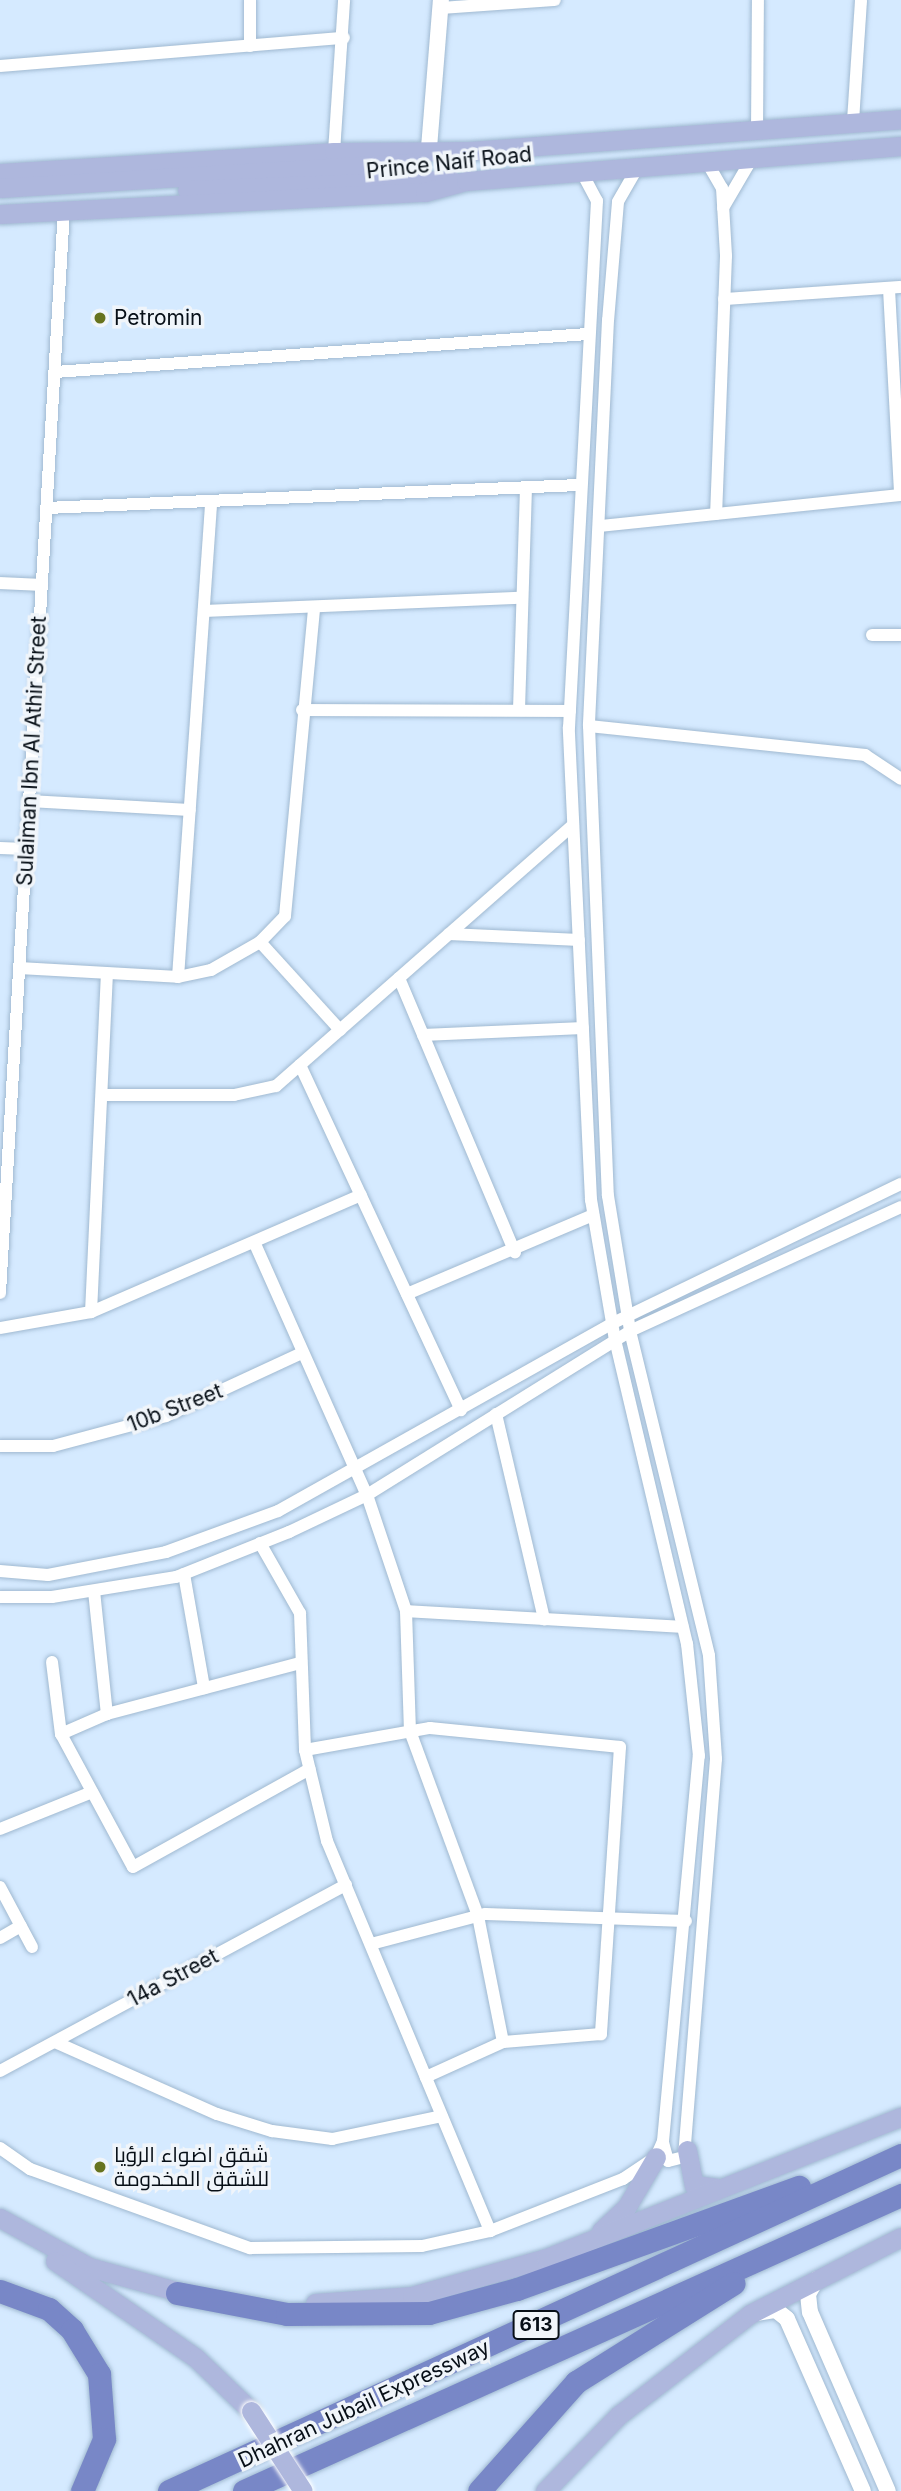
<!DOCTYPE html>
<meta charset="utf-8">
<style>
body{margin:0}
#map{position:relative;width:901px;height:2491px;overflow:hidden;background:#d5eaff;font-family:Inter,Cairo,sans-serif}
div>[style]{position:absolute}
.roads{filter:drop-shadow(0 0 2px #a0b9d1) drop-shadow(0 0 2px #a0b9d1)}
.minor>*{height:12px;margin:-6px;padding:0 6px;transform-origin:6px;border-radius:6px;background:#fff}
.tertiary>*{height:16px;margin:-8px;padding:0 8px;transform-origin:8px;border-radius:8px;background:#fff}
.primary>*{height:19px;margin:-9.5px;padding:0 9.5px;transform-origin:9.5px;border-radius:9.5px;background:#aeb7dd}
.motorway>*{height:23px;margin:-11.5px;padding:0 11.5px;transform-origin:11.5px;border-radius:11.5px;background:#7887c7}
.bridges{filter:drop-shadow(0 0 2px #fff) drop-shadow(0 0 2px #fff)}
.primary-bridge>*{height:19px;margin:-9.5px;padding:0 9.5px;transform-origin:9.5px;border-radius:9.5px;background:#aeb7dd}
.dots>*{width:19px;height:19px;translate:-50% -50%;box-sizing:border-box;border:4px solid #f0f5fa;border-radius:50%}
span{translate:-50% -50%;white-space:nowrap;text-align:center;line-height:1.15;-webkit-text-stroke:7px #f0f5fa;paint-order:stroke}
.shield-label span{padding:2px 5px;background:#f0f5fa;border:2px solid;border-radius:5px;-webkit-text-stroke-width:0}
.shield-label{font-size:19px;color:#070f17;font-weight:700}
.street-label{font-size:21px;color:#070f17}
.poi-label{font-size:21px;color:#070f17}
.left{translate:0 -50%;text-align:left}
</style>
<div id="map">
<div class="roads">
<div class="minor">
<i style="left:250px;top:0;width:46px;rotate:90deg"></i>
<i style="left:440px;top:8px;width:115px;rotate:-4deg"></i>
<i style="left:0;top:66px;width:345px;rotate:-4.7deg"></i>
<i style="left:853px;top:121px;width:121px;rotate:-86.2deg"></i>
<i style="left:757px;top:132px;width:132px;rotate:-89.6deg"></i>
<i style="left:334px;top:152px;width:152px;rotate:-86.2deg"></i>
<i style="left:708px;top:164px;width:28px;rotate:60deg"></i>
<i style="left:722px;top:188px;width:68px;rotate:86.6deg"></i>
<i style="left:726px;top:256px;width:258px;rotate:92.2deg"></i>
<i style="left:635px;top:172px;width:34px;rotate:120deg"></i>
<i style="left:618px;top:202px;width:118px;rotate:94.8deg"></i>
<i style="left:608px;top:320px;width:406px;rotate:92.7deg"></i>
<i style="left:589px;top:726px;width:470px;rotate:87.7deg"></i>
<i style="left:608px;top:1196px;width:137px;rotate:80.7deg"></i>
<i style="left:630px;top:1331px;width:334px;rotate:76.3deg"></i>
<i style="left:709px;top:1656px;width:103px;rotate:86.1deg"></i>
<i style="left:716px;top:1759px;width:399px;rotate:94.6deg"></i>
<i style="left:684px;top:2157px;width:16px;rotate:166deg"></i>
<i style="left:668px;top:2161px;width:20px;rotate:-105deg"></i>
<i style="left:723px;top:208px;width:56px;rotate:-59.7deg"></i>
<i style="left:889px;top:289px;width:206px;rotate:86.9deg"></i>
<i style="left:724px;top:299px;width:177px;rotate:-3.9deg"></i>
<i style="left:55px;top:372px;width:534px;rotate:-4.08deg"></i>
<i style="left:46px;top:508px;width:533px;rotate:-2.47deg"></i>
<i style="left:600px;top:526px;width:303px;rotate:-5.9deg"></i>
<i style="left:0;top:583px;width:42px;rotate:2.7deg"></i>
<i style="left:204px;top:611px;width:316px;rotate:-2.4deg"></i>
<i style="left:872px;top:635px;width:29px"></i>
<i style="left:302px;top:710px;width:268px;rotate:0.2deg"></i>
<i style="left:519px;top:710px;width:222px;rotate:-88.2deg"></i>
<i style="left:589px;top:726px;width:278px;rotate:6deg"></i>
<i style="left:865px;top:755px;width:43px;rotate:33.7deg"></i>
<i style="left:29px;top:801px;width:161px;rotate:3.2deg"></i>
<i style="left:0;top:848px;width:26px;rotate:2deg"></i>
<i style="left:449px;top:934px;width:130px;rotate:2.6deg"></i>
<i style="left:260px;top:942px;width:119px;rotate:47.7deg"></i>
<i style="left:19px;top:968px;width:159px;rotate:3.2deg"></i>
<i style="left:178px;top:977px;width:34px;rotate:-12deg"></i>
<i style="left:211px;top:970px;width:56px;rotate:-29.7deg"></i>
<i style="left:260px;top:942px;width:36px;rotate:-46deg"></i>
<i style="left:285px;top:916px;width:307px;rotate:-84.6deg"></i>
<i style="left:178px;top:977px;width:477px;rotate:-86deg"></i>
<i style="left:399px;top:978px;width:298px;rotate:67.1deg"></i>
<i style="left:423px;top:1035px;width:160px;rotate:-2.5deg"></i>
<i style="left:300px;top:1065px;width:381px;rotate:65deg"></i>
<i style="left:103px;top:1095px;width:131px"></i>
<i style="left:234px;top:1095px;width:43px;rotate:-12.1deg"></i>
<i style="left:276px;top:1086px;width:395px;rotate:-41.3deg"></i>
<i style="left:255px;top:1244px;width:275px;rotate:66deg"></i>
<i style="left:367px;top:1495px;width:122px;rotate:71.4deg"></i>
<i style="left:406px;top:1611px;width:120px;rotate:88.1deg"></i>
<i style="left:410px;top:1731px;width:197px;rotate:69.8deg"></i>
<i style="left:478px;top:1916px;width:128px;rotate:78.8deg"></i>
<i style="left:0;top:1293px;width:1086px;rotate:-86.62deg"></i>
<i style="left:407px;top:1294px;width:202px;rotate:-23deg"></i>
<i style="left:91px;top:1312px;width:337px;rotate:-87.3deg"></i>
<i style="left:0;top:1328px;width:92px;rotate:-10deg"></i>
<i style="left:91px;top:1312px;width:294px;rotate:-23.4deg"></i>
<i style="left:496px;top:1414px;width:211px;rotate:76.8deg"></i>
<i style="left:0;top:1446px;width:53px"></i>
<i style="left:53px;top:1446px;width:117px;rotate:-14.9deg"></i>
<i style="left:166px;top:1416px;width:150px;rotate:-24.9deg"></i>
<i style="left:260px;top:1543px;width:81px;rotate:60.3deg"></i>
<i style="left:300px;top:1613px;width:137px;rotate:87.9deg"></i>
<i style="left:305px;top:1750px;width:94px;rotate:76.4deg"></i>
<i style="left:327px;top:1841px;width:423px;rotate:67.3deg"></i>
<i style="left:0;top:1571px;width:48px;rotate:4.8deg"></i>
<i style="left:48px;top:1575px;width:120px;rotate:-11deg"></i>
<i style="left:166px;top:1552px;width:119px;rotate:-20.1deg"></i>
<i style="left:278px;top:1511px;width:382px;rotate:-29.3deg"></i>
<i style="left:611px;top:1324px;width:322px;rotate:-25.8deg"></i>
<i style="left:184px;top:1574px;width:116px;rotate:80deg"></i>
<i style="left:94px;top:1591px;width:124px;rotate:84deg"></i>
<i style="left:0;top:1597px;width:52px"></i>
<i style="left:52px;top:1597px;width:126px;rotate:-9.2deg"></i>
<i style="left:176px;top:1577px;width:122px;rotate:-21.7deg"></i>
<i style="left:289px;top:1532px;width:86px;rotate:-25.4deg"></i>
<i style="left:367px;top:1495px;width:310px;rotate:-31.9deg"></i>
<i style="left:630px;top:1331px;width:298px;rotate:-24.6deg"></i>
<i style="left:406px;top:1611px;width:277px;rotate:3.3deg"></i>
<i style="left:52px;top:1662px;width:73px;rotate:82.9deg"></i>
<i style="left:61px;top:1734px;width:151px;rotate:61.6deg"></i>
<i style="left:133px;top:1867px;width:202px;rotate:-29deg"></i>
<i style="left:61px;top:1734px;width:50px;rotate:-23.5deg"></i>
<i style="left:107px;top:1714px;width:200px;rotate:-14.8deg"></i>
<i style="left:305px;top:1750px;width:127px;rotate:-10deg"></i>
<i style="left:430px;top:1728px;width:191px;rotate:5.7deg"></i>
<i style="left:620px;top:1747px;width:288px;rotate:93.8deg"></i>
<i style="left:601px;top:2034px;width:98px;rotate:175.3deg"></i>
<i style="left:503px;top:2042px;width:85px;rotate:155.6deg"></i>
<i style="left:0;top:1829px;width:99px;rotate:-21.9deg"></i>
<i style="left:0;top:1887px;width:68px;rotate:61.9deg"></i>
<i style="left:0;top:1938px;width:24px;rotate:-30deg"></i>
<i style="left:371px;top:1944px;width:118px;rotate:-14.7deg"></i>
<i style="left:485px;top:1914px;width:201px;rotate:2deg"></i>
<i style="left:55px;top:2042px;width:177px;rotate:24deg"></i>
<i style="left:217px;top:2114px;width:58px;rotate:17.2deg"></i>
<i style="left:272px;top:2131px;width:61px;rotate:7.6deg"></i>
<i style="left:332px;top:2139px;width:112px;rotate:-11.8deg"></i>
<i style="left:0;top:2071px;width:393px;rotate:-28.3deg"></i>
<i style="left:0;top:2148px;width:37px;rotate:35deg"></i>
<i style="left:30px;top:2169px;width:234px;rotate:19.8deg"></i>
<i style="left:250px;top:2248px;width:172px;rotate:-0.7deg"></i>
<i style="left:422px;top:2246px;width:70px;rotate:-12.4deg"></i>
<i style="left:490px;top:2231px;width:143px;rotate:-21.4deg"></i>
<i style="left:623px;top:2179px;width:40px;rotate:-34deg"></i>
<i style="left:656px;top:2157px;width:17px;rotate:-66deg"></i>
<i style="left:663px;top:2141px;width:387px;rotate:-84.7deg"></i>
<i style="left:699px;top:1756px;width:113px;rotate:-96.1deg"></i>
<i style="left:687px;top:1644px;width:312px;rotate:-103.3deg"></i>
<i style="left:615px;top:1340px;width:142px;rotate:-99.7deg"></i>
<i style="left:591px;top:1200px;width:473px;rotate:-92.7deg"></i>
<i style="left:569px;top:728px;width:528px;rotate:-86.96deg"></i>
<i style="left:597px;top:201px;width:32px;rotate:-118deg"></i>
</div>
<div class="tertiary">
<i style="left:429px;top:148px;width:148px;rotate:-85.4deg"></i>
<i style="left:817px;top:2279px;width:17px;rotate:121deg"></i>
<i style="left:808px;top:2294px;width:18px;rotate:84deg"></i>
<i style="left:810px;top:2312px;width:195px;rotate:66.5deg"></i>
<i style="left:756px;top:2313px;width:20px;rotate:-9deg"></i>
<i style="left:776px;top:2310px;width:14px;rotate:39deg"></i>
<i style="left:787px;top:2319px;width:188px;rotate:66.2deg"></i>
</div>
<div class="primary">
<i style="left:0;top:173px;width:335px;rotate:-3.6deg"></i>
<i style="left:334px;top:152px;width:135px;rotate:-0.4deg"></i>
<i style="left:469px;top:151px;width:433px;rotate:-4.2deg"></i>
<i style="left:0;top:188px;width:421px;rotate:-3.5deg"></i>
<i style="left:187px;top:190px;width:264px;rotate:-2.2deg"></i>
<i style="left:0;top:214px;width:426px;rotate:-3deg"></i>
<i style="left:425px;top:192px;width:42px;rotate:-15deg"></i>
<i style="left:466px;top:181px;width:436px;rotate:-4.6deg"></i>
<i style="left:687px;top:2150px;width:36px;rotate:79deg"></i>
<i style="left:694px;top:2185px;width:23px;rotate:7deg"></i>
<i style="left:0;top:2218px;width:102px;rotate:28.8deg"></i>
<i style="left:89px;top:2267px;width:106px;rotate:15.4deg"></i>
<i style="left:601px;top:2231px;width:34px;rotate:-43deg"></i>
<i style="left:626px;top:2208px;width:59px;rotate:-59.5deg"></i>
<i style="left:55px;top:2261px;width:171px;rotate:34.5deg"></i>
<i style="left:196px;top:2358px;width:76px;rotate:43.9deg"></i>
<i style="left:315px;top:2303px;width:97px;rotate:-4.1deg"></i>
<i style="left:412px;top:2296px;width:139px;rotate:-15.8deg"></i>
<i style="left:546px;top:2258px;width:382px;rotate:-21.7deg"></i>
<i style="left:545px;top:2491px;width:106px;rotate:-45.8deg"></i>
<i style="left:619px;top:2415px;width:165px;rotate:-37.6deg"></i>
<i style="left:750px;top:2314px;width:169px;rotate:-27deg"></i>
</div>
<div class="motorway">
<i style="left:0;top:2291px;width:52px;rotate:20.2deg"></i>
<i style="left:49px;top:2309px;width:31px;rotate:42deg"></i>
<i style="left:72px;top:2330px;width:52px;rotate:58.5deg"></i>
<i style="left:99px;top:2374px;width:65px;rotate:85.6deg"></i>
<i style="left:104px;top:2439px;width:56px;rotate:112.9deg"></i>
<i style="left:177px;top:2293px;width:112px;rotate:10.8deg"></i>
<i style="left:287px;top:2314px;width:142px;rotate:-0.4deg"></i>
<i style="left:429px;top:2313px;width:91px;rotate:-15.3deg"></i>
<i style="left:517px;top:2289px;width:300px;rotate:-19.9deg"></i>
<i style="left:169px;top:2491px;width:805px;rotate:-24.66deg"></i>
<i style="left:244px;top:2491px;width:721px;rotate:-24.25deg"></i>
<i style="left:479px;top:2491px;width:146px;rotate:-48.3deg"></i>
<i style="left:576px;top:2382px;width:186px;rotate:-32.1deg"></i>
</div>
</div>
<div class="bridges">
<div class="primary-bridge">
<i style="left:251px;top:2411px;width:95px;rotate:57deg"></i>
</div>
</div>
<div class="dots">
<i style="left:100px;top:318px;background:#67731e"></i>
<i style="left:100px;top:2167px;background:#67731e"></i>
</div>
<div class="shield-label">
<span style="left:536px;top:2325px">613</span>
</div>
<div class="street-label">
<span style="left:449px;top:163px;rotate:-6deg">Prince Naif Road</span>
<span style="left:32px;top:751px;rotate:-87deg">Sulaiman Ibn Al Athir Street</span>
<span style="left:175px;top:1408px;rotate:-21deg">10b Street</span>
<span style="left:173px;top:1978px;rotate:-28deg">14a Street</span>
<span style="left:364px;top:2404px;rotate:-25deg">Dhahran Jubail Expressway</span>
</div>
<div class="poi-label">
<span class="left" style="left:114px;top:318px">Petromin</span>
<span class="left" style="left:114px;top:2167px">شقق اضواء الرؤيا<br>للشقق المخدومة</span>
</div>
</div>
